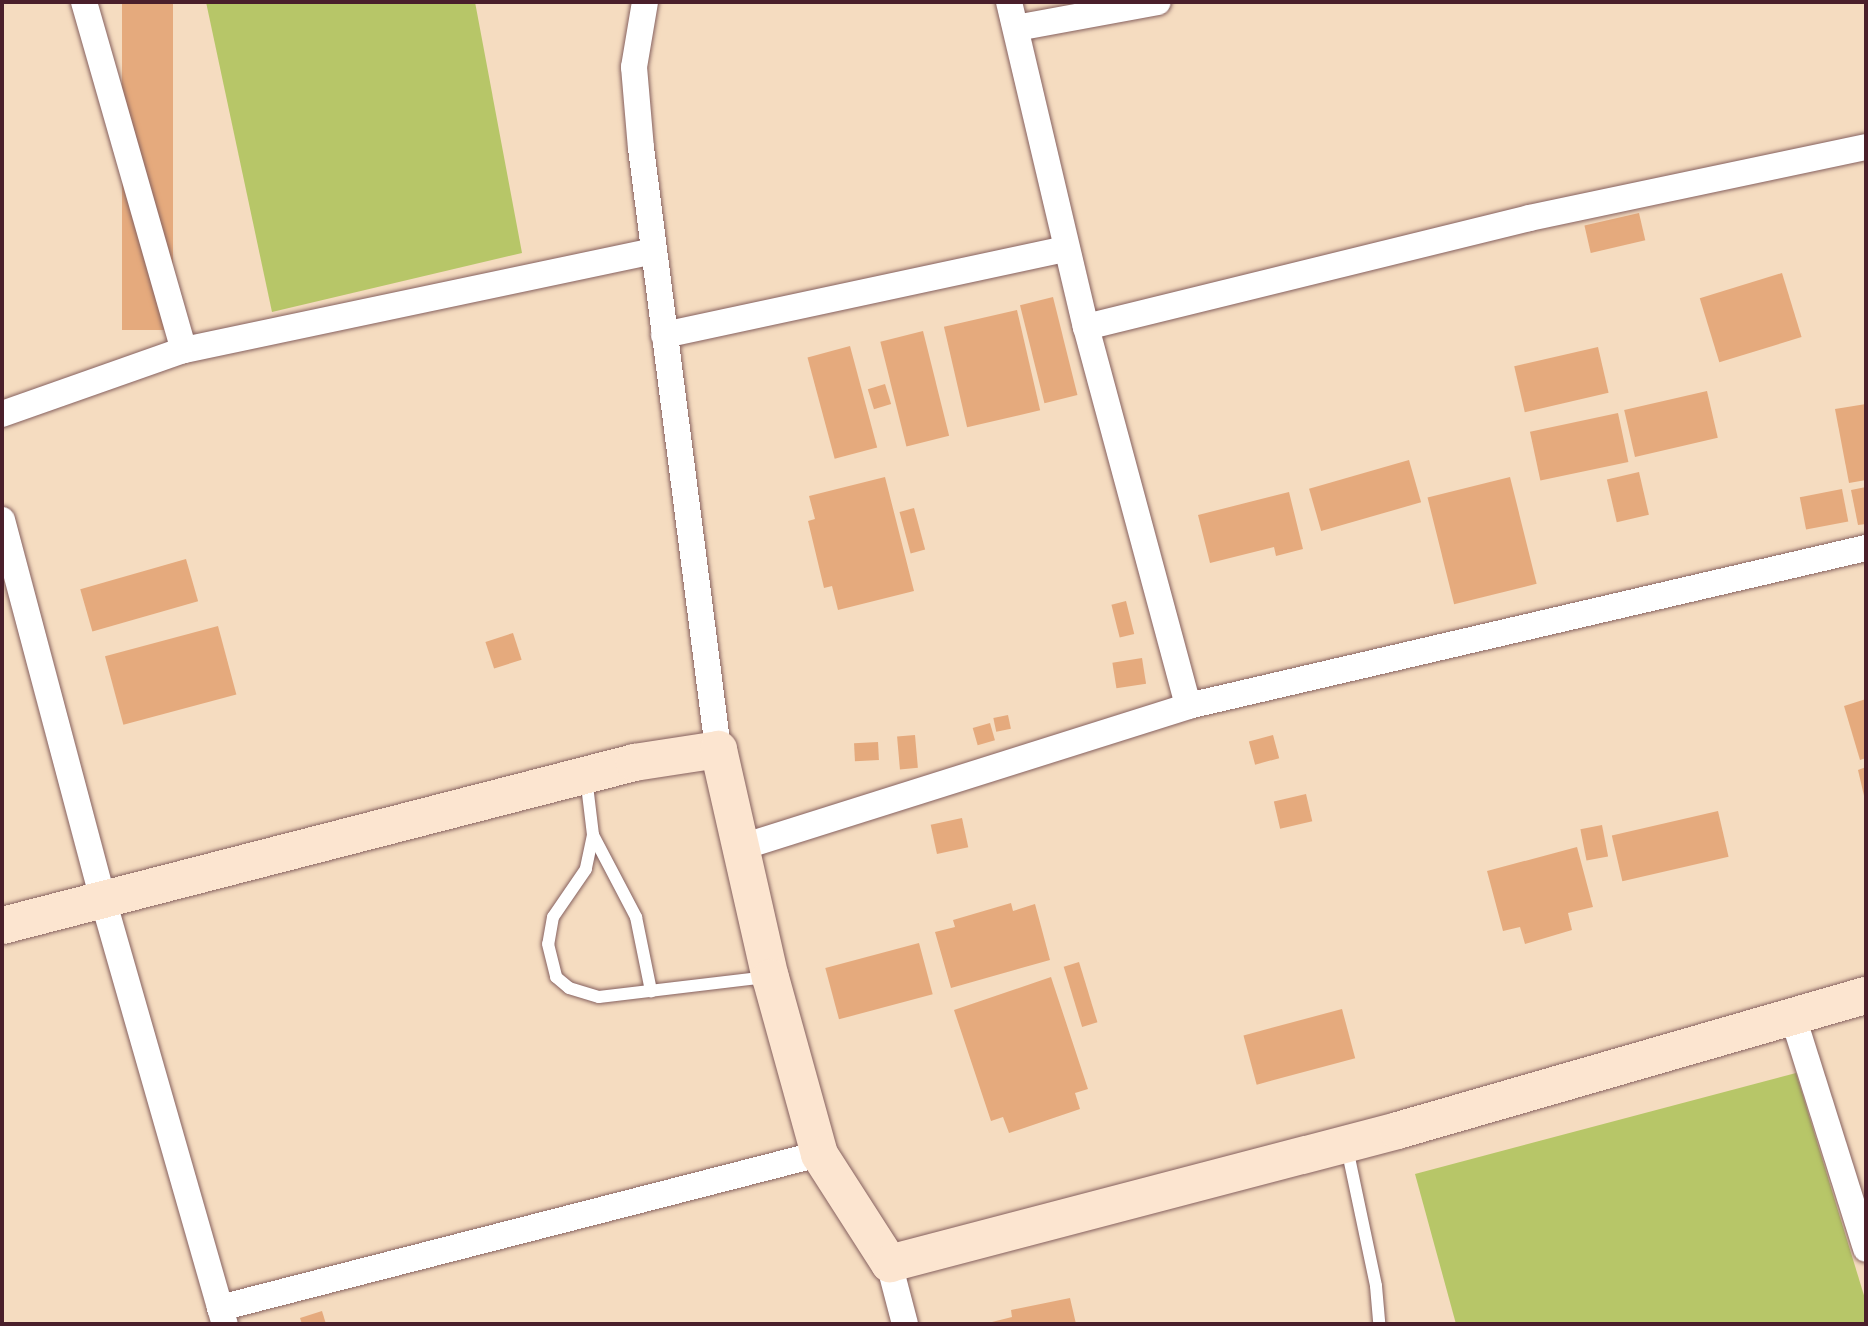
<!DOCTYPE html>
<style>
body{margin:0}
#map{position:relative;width:1868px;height:1326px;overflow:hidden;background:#f5dcc0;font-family:"Gentium Book Plus",serif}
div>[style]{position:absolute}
.green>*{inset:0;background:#b7c668}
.building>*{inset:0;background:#e5aa7d;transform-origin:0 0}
.roads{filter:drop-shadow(0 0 2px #86615f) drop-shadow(0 0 2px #86615f)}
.lane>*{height:12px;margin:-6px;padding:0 6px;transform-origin:6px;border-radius:6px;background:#fff}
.street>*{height:26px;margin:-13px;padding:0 13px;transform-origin:13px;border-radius:13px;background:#fff}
.secondary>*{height:37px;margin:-18.5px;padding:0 18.5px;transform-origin:18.5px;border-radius:18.5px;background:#fce5d0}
span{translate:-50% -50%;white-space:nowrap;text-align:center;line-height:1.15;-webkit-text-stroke:5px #fdfcf7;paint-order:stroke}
.frame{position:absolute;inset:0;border:4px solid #4a1f2b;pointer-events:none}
</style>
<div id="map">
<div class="green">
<i style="clip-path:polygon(206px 2px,475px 2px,522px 253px,272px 312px)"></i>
<i style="clip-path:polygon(1796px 1073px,1866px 1302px,1866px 1324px,1456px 1324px,1415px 1174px)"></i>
</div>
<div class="building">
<i style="left:122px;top:2px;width:51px;height:328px"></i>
<i style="left:1639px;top:213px;width:28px;height:56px;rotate:77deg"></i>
<i style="left:1782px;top:273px;width:67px;height:86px;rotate:73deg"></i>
<i style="left:1053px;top:297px;width:101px;height:34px;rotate:76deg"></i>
<i style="left:1017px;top:310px;width:103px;height:75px;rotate:77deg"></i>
<i style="left:923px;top:331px;width:108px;height:44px;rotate:76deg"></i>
<i style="left:850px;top:346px;width:105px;height:44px;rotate:75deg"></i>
<i style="left:1598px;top:347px;width:47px;height:86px;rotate:77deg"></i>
<i style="left:885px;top:384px;width:21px;height:18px;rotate:73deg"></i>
<i style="left:1707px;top:391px;width:48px;height:85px;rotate:77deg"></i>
<i style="clip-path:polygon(1866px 404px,1866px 480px,1849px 483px,1835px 409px)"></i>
<i style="left:1618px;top:413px;width:50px;height:90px;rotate:78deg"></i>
<i style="left:1409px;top:460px;width:44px;height:104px;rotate:74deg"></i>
<i style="left:1639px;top:472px;width:44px;height:33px;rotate:77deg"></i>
<i style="clip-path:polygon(885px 477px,914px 591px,838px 610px,832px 586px,824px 588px,808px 521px,815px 519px,809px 496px)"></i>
<i style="left:1510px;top:477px;width:110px;height:85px;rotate:76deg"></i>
<i style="clip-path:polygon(1866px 487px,1866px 524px,1858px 525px,1851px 490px)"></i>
<i style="left:1842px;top:489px;width:33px;height:43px;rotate:79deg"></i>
<i style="clip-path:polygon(1289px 492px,1303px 549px,1276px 556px,1274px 547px,1210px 563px,1198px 515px)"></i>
<i style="left:914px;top:508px;width:43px;height:15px;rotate:75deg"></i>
<i style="left:186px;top:559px;width:44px;height:110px;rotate:74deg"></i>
<i style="left:1126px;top:601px;width:34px;height:15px;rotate:76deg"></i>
<i style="left:218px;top:626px;width:71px;height:117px;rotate:75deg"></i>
<i style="left:513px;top:633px;width:28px;height:29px;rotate:72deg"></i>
<i style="left:1142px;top:658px;width:26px;height:30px;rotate:81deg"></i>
<i style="clip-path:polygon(1866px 699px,1866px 758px,1860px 760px,1844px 706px)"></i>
<i style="left:1008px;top:715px;width:14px;height:15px;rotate:78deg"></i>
<i style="left:990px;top:723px;width:18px;height:18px;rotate:74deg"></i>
<i style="left:915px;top:735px;width:33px;height:18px;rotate:85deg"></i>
<i style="left:1273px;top:735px;width:24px;height:25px;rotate:75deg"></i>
<i style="left:878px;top:742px;width:18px;height:24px;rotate:87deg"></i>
<i style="clip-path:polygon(1866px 767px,1866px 800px,1865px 800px,1858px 770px)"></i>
<i style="left:1306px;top:794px;width:28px;height:33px;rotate:77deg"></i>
<i style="left:1718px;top:811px;width:47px;height:109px;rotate:77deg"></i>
<i style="left:962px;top:818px;width:30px;height:32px;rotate:78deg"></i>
<i style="left:1602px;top:825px;width:32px;height:22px;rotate:79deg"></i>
<i style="clip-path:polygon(1577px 847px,1593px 907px,1568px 913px,1572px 930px,1525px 944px,1520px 927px,1503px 931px,1487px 871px)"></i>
<i style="clip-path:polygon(1011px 903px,1013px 911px,1035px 904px,1050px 960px,951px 988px,935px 932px,955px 927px,953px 920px)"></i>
<i style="left:919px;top:943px;width:53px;height:97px;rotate:75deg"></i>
<i style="left:1079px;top:962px;width:63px;height:16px;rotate:73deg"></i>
<i style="clip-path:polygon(1051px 977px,1088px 1089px,1075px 1093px,1080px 1109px,1009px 1133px,1003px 1117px,991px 1121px,954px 1010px)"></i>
<i style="left:1342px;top:1009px;width:51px;height:102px;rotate:75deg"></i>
<i style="clip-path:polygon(1070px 1298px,1076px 1324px,984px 1324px,1012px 1317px,1011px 1310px)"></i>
<i style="clip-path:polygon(322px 1311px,326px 1324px,302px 1324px,300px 1318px)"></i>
</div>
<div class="roads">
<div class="lane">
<i style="left:586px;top:777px;width:58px;rotate:83.1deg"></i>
<i style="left:593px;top:835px;width:35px;rotate:102deg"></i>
<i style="left:586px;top:869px;width:58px;rotate:124.5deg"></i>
<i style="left:553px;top:917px;width:27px;rotate:100deg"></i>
<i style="left:548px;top:944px;width:34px;rotate:76deg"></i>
<i style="left:556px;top:977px;width:17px;rotate:40deg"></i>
<i style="left:569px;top:988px;width:31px;rotate:17deg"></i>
<i style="left:599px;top:997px;width:168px;rotate:-6.8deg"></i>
<i style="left:593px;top:835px;width:93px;rotate:62.3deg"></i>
<i style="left:636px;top:917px;width:76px;rotate:78.5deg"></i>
<i style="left:1347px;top:1148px;width:141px;rotate:78.1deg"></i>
<i style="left:1376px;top:1286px;width:38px;rotate:85deg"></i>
</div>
<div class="street">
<i style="left:84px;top:2px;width:362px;rotate:74deg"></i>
<i style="left:645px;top:2px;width:66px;rotate:99.6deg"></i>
<i style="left:634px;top:67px;width:81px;rotate:85.1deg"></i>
<i style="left:641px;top:148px;width:606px;rotate:82.7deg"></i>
<i style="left:1009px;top:2px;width:334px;rotate:76.7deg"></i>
<i style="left:1086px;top:327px;width:392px;rotate:74.9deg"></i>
<i style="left:1016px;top:28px;width:144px;rotate:-10.4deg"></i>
<i style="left:1086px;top:327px;width:456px;rotate:-13.8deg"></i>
<i style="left:1529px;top:218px;width:344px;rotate:-11.9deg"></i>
<i style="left:664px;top:335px;width:411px;rotate:-12.1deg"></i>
<i style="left:2px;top:414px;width:193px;rotate:-19.4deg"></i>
<i style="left:184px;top:350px;width:478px;rotate:-11.9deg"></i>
<i style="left:2px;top:520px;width:389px;rotate:75.1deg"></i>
<i style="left:102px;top:896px;width:445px;rotate:74deg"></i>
<i style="left:739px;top:848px;width:471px;rotate:-17.5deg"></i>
<i style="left:1188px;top:706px;width:696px;rotate:-13.12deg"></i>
<i style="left:1793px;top:1017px;width:243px;rotate:72.5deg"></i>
<i style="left:889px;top:1263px;width:63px;rotate:75.3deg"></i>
<i style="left:220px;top:1308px;width:618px;rotate:-14.42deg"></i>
</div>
<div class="secondary">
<i style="left:2px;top:925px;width:653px;rotate:-14.46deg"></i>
<i style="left:634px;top:762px;width:85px;rotate:-8.8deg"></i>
<i style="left:718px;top:749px;width:234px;rotate:77.2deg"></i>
<i style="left:770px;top:977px;width:184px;rotate:74.5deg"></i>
<i style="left:819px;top:1154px;width:130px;rotate:57.3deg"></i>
<i style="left:889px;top:1263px;width:525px;rotate:-14.67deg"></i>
<i style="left:1397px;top:1130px;width:488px;rotate:-16.1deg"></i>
</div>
</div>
<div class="frame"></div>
</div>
